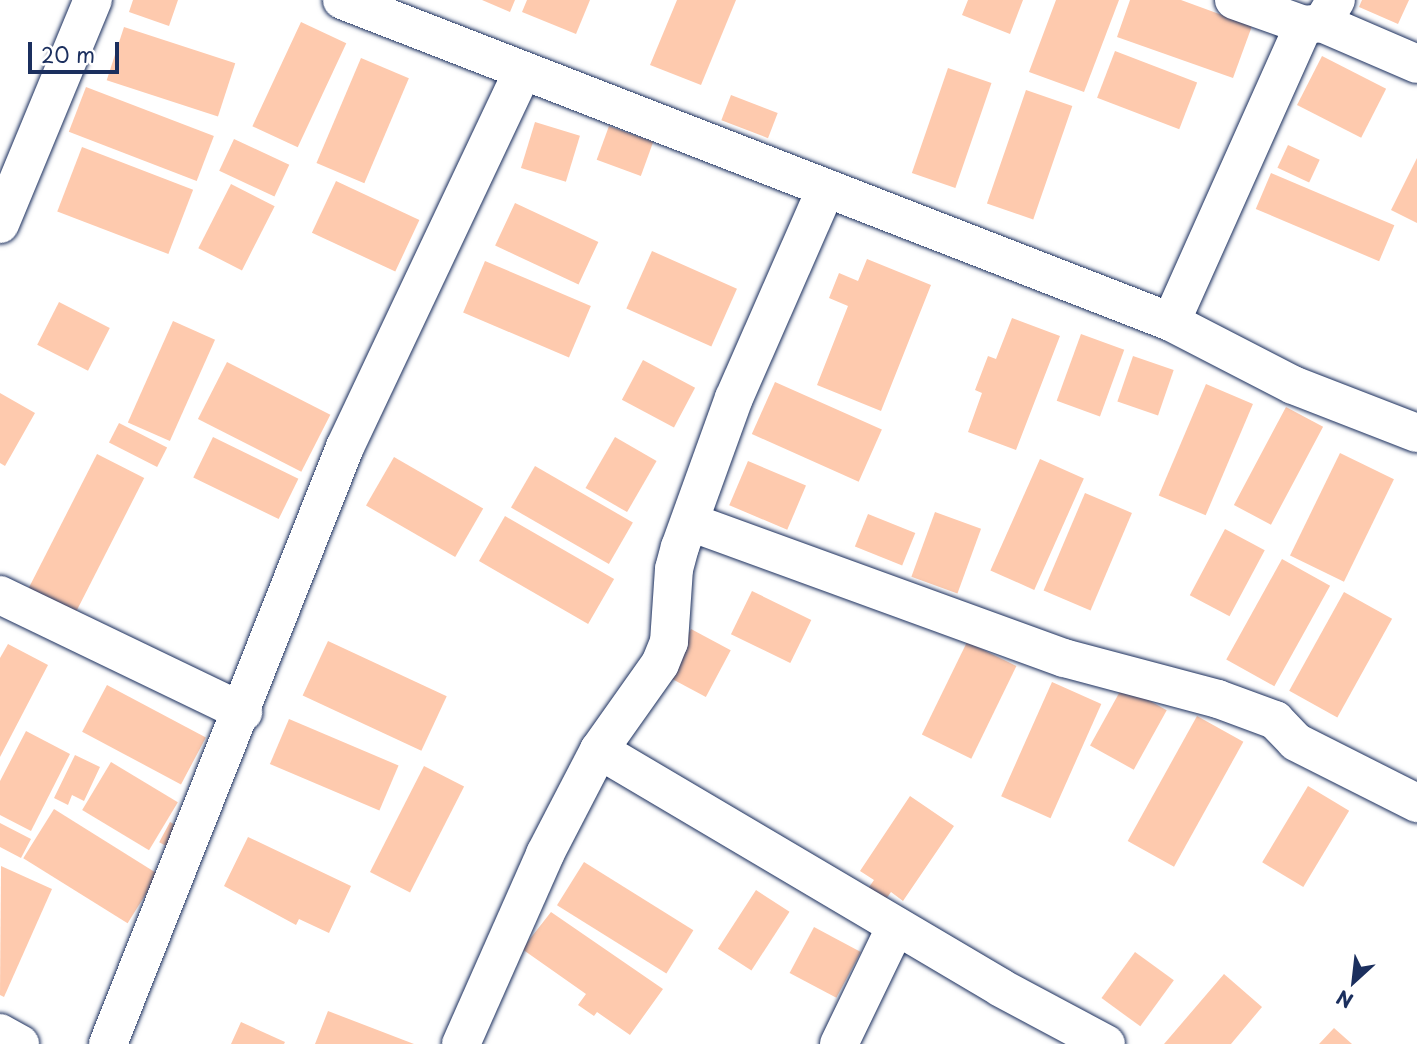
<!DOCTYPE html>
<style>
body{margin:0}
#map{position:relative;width:1417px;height:1044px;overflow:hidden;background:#fff;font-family:"Playpen Sans",sans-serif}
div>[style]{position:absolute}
.building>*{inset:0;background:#fecaae;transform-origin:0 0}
.roads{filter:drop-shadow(0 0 2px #1b2f5e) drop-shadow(0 0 2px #1b2f5e)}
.minor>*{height:38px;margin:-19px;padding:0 19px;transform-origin:19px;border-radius:19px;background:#fff}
span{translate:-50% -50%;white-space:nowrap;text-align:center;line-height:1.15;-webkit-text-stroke:7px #fff;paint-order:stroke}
.north{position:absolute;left:1319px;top:946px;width:70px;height:70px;-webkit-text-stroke:5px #fff;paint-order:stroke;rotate:207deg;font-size:19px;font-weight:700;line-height:28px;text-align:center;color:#1b2f5e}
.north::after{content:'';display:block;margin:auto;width:24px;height:32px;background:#1b2f5e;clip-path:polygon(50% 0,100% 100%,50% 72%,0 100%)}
.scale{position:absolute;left:28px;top:42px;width:91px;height:32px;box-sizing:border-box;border:4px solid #1b2f5e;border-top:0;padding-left:9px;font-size:21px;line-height:24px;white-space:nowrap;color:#1b2f5e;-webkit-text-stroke:5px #fff;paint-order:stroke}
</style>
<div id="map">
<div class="building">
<i style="clip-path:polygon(133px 0,178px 0,169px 26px,129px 12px)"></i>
<i style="clip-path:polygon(482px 0,515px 0,510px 12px)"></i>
<i style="clip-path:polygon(527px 0,590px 0,576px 34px,522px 12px)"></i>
<i style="clip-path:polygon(677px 0,736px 0,701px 85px,650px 65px)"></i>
<i style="clip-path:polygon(968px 0,1023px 0,1010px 34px,962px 15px)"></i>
<i style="clip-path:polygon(1056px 0,1119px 0,1084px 92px,1029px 72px)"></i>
<i style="clip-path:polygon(1130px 0,1181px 0,1252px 26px,1233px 78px,1117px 37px)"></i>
<i style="clip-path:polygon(1362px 0,1409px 0,1398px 24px,1359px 7px)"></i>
<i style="left:301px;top:22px;width:50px;height:115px;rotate:25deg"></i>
<i style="left:124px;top:27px;width:117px;height:56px;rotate:18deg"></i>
<i style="left:1115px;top:51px;width:88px;height:50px;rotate:21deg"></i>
<i style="left:1322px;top:56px;width:72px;height:55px;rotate:27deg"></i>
<i style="left:361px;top:58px;width:52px;height:114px;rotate:23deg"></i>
<i style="left:948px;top:68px;width:46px;height:111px;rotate:19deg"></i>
<i style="left:86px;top:87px;width:137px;height:48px;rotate:21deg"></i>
<i style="left:1026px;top:90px;width:49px;height:120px;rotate:19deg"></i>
<i style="left:731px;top:95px;width:50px;height:27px;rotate:21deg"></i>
<i style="left:535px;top:122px;width:47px;height:48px;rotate:17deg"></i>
<i style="left:609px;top:126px;width:47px;height:36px;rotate:20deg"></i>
<i style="left:234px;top:139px;width:61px;height:35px;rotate:25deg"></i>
<i style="left:1288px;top:145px;width:35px;height:25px;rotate:25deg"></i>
<i style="left:82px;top:147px;width:119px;height:69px;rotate:21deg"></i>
<i style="clip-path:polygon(1417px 158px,1417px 223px,1391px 210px)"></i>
<i style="left:1271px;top:173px;width:134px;height:39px;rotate:23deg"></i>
<i style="left:336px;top:181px;width:92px;height:57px;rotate:25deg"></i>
<i style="left:231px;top:184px;width:49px;height:72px;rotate:27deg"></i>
<i style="left:515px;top:203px;width:92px;height:47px;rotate:25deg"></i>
<i style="left:652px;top:251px;width:93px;height:63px;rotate:24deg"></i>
<i style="clip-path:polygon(867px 259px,931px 285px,881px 411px,817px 385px,848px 306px,829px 298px,839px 273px,858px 281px)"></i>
<i style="left:485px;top:261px;width:115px;height:56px;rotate:23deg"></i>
<i style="left:59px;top:302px;width:57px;height:48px;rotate:27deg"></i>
<i style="clip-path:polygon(1012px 318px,1060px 336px,1016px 450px,968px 432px,982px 393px,975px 390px,988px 356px,996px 359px)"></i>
<i style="left:173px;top:321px;width:46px;height:111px;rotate:24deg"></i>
<i style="left:1081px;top:334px;width:46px;height:71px;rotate:20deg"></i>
<i style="left:1133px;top:356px;width:43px;height:48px;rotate:19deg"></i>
<i style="left:643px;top:360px;width:59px;height:45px;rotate:28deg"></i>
<i style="left:227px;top:362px;width:116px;height:64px;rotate:27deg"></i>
<i style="left:775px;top:382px;width:117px;height:57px;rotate:24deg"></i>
<i style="left:1206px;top:384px;width:51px;height:121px;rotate:23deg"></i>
<i style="clip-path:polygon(0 393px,35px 413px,5px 466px,0 463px)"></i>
<i style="left:1286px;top:407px;width:42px;height:111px;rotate:28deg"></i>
<i style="left:119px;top:423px;width:54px;height:22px;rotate:27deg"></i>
<i style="left:213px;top:437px;width:95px;height:45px;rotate:26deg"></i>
<i style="left:615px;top:437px;width:48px;height:59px;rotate:30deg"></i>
<i style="left:1340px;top:453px;width:60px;height:114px;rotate:26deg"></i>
<i style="left:97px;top:454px;width:53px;height:154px;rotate:27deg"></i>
<i style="left:394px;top:457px;width:103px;height:56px;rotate:30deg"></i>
<i style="left:1040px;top:459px;width:48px;height:122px;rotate:24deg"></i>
<i style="left:748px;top:461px;width:63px;height:48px;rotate:23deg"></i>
<i style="left:535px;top:466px;width:113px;height:48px;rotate:30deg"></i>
<i style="left:1085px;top:493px;width:51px;height:106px;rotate:23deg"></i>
<i style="left:935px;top:512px;width:49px;height:69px;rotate:20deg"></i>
<i style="left:868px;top:514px;width:51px;height:35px;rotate:22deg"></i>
<i style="left:505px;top:516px;width:126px;height:52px;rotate:30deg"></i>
<i style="left:1225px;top:529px;width:45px;height:75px;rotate:28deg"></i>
<i style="left:1282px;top:559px;width:55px;height:115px;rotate:29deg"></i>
<i style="left:752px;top:591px;width:66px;height:48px;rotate:26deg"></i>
<i style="left:1344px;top:592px;width:55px;height:113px;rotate:29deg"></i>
<i style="left:691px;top:629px;width:45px;height:53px;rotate:28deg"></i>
<i style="left:328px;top:641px;width:131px;height:60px;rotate:25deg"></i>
<i style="left:967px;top:642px;width:55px;height:103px;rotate:26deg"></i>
<i style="clip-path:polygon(8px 644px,48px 665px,0 757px,0 658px)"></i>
<i style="left:1052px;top:682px;width:54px;height:125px;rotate:24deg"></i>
<i style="left:107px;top:685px;width:112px;height:53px;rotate:28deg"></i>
<i style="left:1123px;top:686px;width:50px;height:68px;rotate:29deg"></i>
<i style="left:1197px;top:716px;width:53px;height:143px;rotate:29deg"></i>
<i style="left:289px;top:719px;width:119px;height:49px;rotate:23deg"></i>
<i style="clip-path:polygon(26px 731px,70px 754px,31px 831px,0 815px,0 781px)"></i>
<i style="clip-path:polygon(75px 755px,100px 767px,84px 801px,72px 795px,68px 805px,54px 798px)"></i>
<i style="left:111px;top:762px;width:78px;height:56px;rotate:31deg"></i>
<i style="left:424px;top:766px;width:45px;height:119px;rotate:27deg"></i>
<i style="left:1308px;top:786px;width:48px;height:89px;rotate:31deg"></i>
<i style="clip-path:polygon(910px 796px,954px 826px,903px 901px,891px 892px,884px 902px,867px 890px,874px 880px,860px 871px)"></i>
<i style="left:54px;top:809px;width:123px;height:58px;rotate:32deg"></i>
<i style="left:170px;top:822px;width:24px;height:23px;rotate:28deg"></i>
<i style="clip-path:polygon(0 823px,31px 839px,21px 858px,0 847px)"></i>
<i style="clip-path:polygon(248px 837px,351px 886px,329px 933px,299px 919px,296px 925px,224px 886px)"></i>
<i style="left:584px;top:862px;width:129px;height:51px;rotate:32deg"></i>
<i style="clip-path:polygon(1px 866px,52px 889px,4px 997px,0 995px)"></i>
<i style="left:756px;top:890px;width:40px;height:70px;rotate:33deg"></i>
<i style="clip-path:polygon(551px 912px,663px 989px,630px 1035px,597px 1012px,594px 1016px,578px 1005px,586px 994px,522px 949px)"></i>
<i style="left:814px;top:927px;width:53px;height:52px;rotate:28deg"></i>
<i style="left:1135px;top:952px;width:48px;height:57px;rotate:36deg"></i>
<i style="clip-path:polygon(1224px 974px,1262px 1007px,1231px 1044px,1164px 1044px)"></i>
<i style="clip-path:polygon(328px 1011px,414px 1044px,315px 1044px)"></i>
<i style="clip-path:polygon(241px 1022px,285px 1042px,284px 1044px,231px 1044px)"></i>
<i style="clip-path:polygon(1334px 1028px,1352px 1044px,1319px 1044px)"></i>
</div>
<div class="roads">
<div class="minor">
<i style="left:342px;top:0;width:889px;rotate:21.23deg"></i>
<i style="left:1171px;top:322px;width:137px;rotate:27.3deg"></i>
<i style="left:1293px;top:385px;width:133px;rotate:21.2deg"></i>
<i style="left:1234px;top:0;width:74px;rotate:19.7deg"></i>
<i style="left:1322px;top:23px;width:103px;rotate:23.3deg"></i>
<i style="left:0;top:224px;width:243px;rotate:-67.5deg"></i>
<i style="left:1171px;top:322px;width:325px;rotate:-65.9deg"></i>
<i style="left:1304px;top:25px;width:18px;rotate:-6deg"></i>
<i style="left:1322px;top:23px;width:27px;rotate:-59deg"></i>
<i style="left:690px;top:522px;width:398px;rotate:20deg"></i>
<i style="left:1064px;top:658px;width:159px;rotate:14.9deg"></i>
<i style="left:1218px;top:699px;width:61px;rotate:20.2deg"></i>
<i style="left:1275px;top:720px;width:30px;rotate:46deg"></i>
<i style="left:1296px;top:742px;width:136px;rotate:26.8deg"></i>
<i style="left:0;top:595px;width:270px;rotate:25.7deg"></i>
<i style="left:599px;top:750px;width:467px;rotate:30.6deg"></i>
<i style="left:1001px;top:988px;width:119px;rotate:28.1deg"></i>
<i style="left:0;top:1033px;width:23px;rotate:29deg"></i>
<i style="left:108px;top:1044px;width:642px;rotate:-68.35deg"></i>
<i style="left:345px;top:447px;width:415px;rotate:-64.7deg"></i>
<i style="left:461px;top:1044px;width:208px;rotate:-66.1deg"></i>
<i style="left:545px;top:854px;width:117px;rotate:-62.6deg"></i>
<i style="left:599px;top:750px;width:105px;rotate:-54.7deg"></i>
<i style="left:660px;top:664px;width:24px;rotate:-68deg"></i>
<i style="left:669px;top:642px;width:73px;rotate:-86.1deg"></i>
<i style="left:674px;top:569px;width:23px;rotate:-75deg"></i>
<i style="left:680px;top:547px;width:158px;rotate:-70.1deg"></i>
<i style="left:734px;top:398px;width:229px;rotate:-66.3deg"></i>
<i style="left:839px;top:1044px;width:131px;rotate:-64.2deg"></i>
</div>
</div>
<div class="north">N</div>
<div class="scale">20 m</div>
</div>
